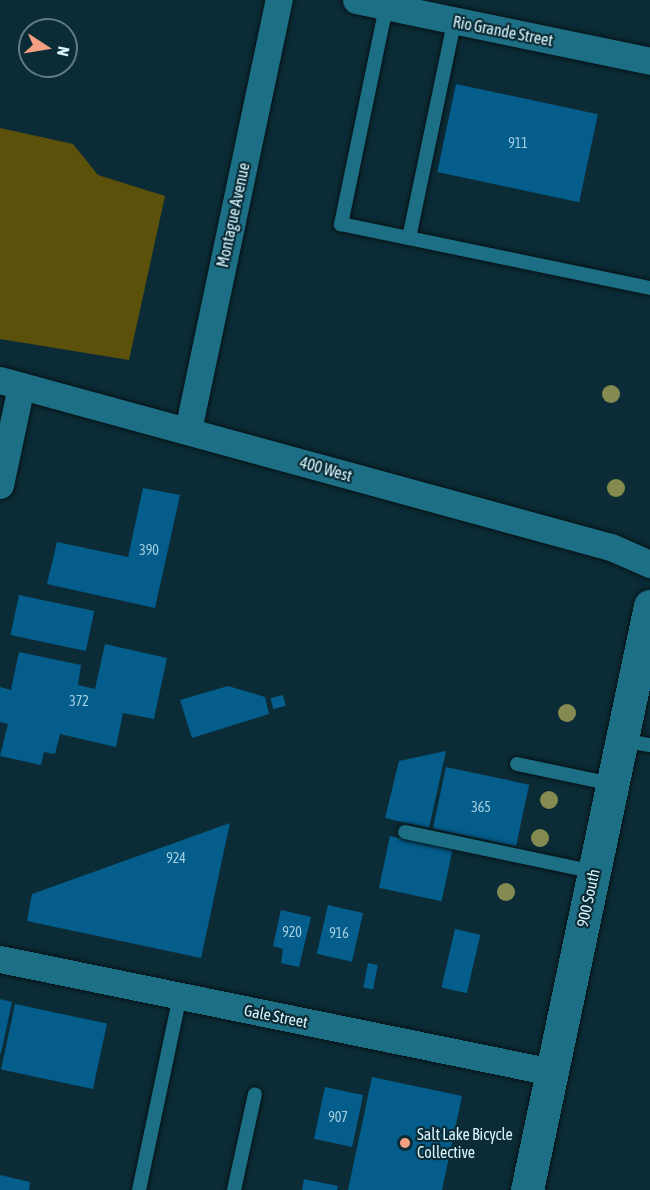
<!DOCTYPE html>
<style>
body{margin:0}
#map{position:relative;width:650px;height:1190px;overflow:hidden;background:#0b2c36;font-family:"Asap Condensed",sans-serif}
div>[style]{position:absolute}
.green>*{inset:0;background:#5c510a}
.building>*{inset:0;background:#045d8b;transform-origin:0 0}
.roads{filter:drop-shadow(0 0 2px #061317) drop-shadow(0 0 2px #061317)}
.service>*{height:14px;margin:-7px;padding:0 7px;transform-origin:7px;border-radius:7px;background:#1c6f85}
.minor>*{height:27px;margin:-13.5px;padding:0 13.5px;transform-origin:13.5px;border-radius:13.5px;background:#1c6f85}
.tertiary>*{height:33px;margin:-16.5px;padding:0 16.5px;transform-origin:16.5px;border-radius:16.5px;background:#1c6f85}
.trees>*{width:18px;height:18px;margin:-9px;border-radius:50%;background:#858a50}
.dots>*{width:16px;height:16px;translate:-50% -50%;box-sizing:border-box;border:3px solid #0b2c36;border-radius:50%}
span{translate:-50% -50%;white-space:nowrap;text-align:center;line-height:1.15;-webkit-text-stroke:4.5px #0b2c36;paint-order:stroke}
.number-label{font-size:14px;color:#a3cee0}
.number-label span{-webkit-text-stroke-width:0}
.street-label{font-size:16px;color:#d8f4fd}
.poi-label{font-size:16px;color:#d8f4fd}
.left{translate:0 -50%;text-align:left}
.north{position:absolute;left:18px;top:18px;width:60px;height:60px;box-sizing:border-box;background:#0b2c36;border:2px solid #5d7c86;border-radius:50%;rotate:102deg;font-size:16px;font-weight:700;line-height:24px;text-align:center;color:#d8f4fd}
.north::after{content:'';display:block;margin:auto;width:21px;height:27px;background:#f39f82;clip-path:polygon(50% 0,100% 100%,50% 72%,0 100%)}
</style>
<div id="map">
<div class="green">
<i style="clip-path:polygon(0 128px,73px 144px,98px 175px,165px 196px,129px 360px,0 339px)"></i>
</div>
<div class="building">
<i style="left:456px;top:84px;width:145px;height:90px;rotate:12deg"></i>
<i style="clip-path:polygon(143px 488px,180px 495px,155px 608px,47px 584px,57px 542px,128px 557px)"></i>
<i style="left:19px;top:595px;width:77px;height:41px;rotate:12deg"></i>
<i style="clip-path:polygon(105px 644px,167px 658px,154px 719px,123px 713px,116px 747px,60px 734px,55px 754px,44px 752px,41px 765px,0 756px,8px 724px,0 722px,0 687px,11px 690px,19px 652px,81px 665px,78px 685px,95px 689px)"></i>
<i style="clip-path:polygon(228px 686px,265px 697px,269px 714px,192px 738px,180px 700px)"></i>
<i style="left:283px;top:695px;width:11px;height:13px;rotate:75deg"></i>
<i style="clip-path:polygon(446px 751px,429px 828px,385px 818px,399px 761px)"></i>
<i style="left:446px;top:767px;width:85px;height:63px;rotate:12deg"></i>
<i style="clip-path:polygon(230px 823px,201px 958px,27px 921px,32px 894px)"></i>
<i style="left:390px;top:836px;width:64px;height:53px;rotate:12deg"></i>
<i style="left:328px;top:905px;width:36px;height:50px;rotate:13deg"></i>
<i style="clip-path:polygon(281px 910px,311px 917px,299px 967px,281px 963px,283px 949px,273px 946px)"></i>
<i style="left:455px;top:929px;width:26px;height:60px;rotate:13deg"></i>
<i style="left:368px;top:963px;width:10px;height:25px;rotate:11deg"></i>
<i style="clip-path:polygon(0 999px,12px 1002px,1px 1053px,0 1053px)"></i>
<i style="left:15px;top:1004px;width:94px;height:67px;rotate:12deg"></i>
<i style="clip-path:polygon(372px 1077px,462px 1096px,442px 1190px,348px 1190px)"></i>
<i style="left:325px;top:1087px;width:39px;height:53px;rotate:12deg"></i>
<i style="clip-path:polygon(0 1175px,30px 1182px,29px 1190px,0 1190px)"></i>
<i style="clip-path:polygon(304px 1179px,338px 1186px,337px 1190px,302px 1190px)"></i>
</div>
<div class="roads">
<div class="service">
<i style="left:386px;top:7px;width:222px;rotate:101.7deg"></i>
<i style="left:341px;top:224px;width:316px;rotate:11.7deg"></i>
<i style="left:409px;top:238px;width:221px;rotate:-78.2deg"></i>
<i style="left:621px;top:740px;width:29px;rotate:10deg"></i>
<i style="left:517px;top:764px;width:97px;rotate:11.9deg"></i>
<i style="left:405px;top:832px;width:193px;rotate:11.9deg"></i>
<i style="left:139px;top:1190px;width:198px;rotate:-78.1deg"></i>
<i style="left:234px;top:1190px;width:98px;rotate:-77.7deg"></i>
</div>
<div class="minor">
<i style="left:356px;top:0;width:300px;rotate:11.7deg"></i>
<i style="left:0;top:380px;width:633px;rotate:15.29deg"></i>
<i style="left:611px;top:547px;width:43px;rotate:23.6deg"></i>
<i style="left:188px;top:430px;width:440px;rotate:-78.1deg"></i>
<i style="left:0;top:485px;width:101px;rotate:-78deg"></i>
<i style="left:0;top:959px;width:563px;rotate:11.57deg"></i>
</div>
<div class="tertiary">
<i style="left:527px;top:1190px;width:597px;rotate:-78.11deg"></i>
</div>
</div>
<div class="trees">
<i style="left:611px;top:394px"></i>
<i style="left:616px;top:488px"></i>
<i style="left:567px;top:713px"></i>
<i style="left:549px;top:800px"></i>
<i style="left:540px;top:838px"></i>
<i style="left:506px;top:892px"></i>
</div>
<div class="dots">
<i style="left:405px;top:1143px;background:#f39f82"></i>
</div>
<div class="number-label">
<span style="left:518px;top:143px">911</span>
<span style="left:149px;top:550px">390</span>
<span style="left:79px;top:701px">372</span>
<span style="left:481px;top:807px">365</span>
<span style="left:176px;top:858px">924</span>
<span style="left:292px;top:932px">920</span>
<span style="left:339px;top:933px">916</span>
<span style="left:338px;top:1117px">907</span>
</div>
<div class="street-label">
<span style="left:503px;top:31px;rotate:11deg">Rio Grande Street</span>
<span style="left:233px;top:215px;rotate:-78deg">Montague Avenue</span>
<span style="left:326px;top:469px;rotate:16deg">400 West</span>
<span style="left:588px;top:898px;rotate:-78deg">900 South</span>
<span style="left:276px;top:1016px;rotate:11deg">Gale Street</span>
</div>
<div class="poi-label">
<span class="left" style="left:417px;top:1143px">Salt Lake Bicycle<br>Collective</span>
</div>
<div class="north">N</div>
</div>
